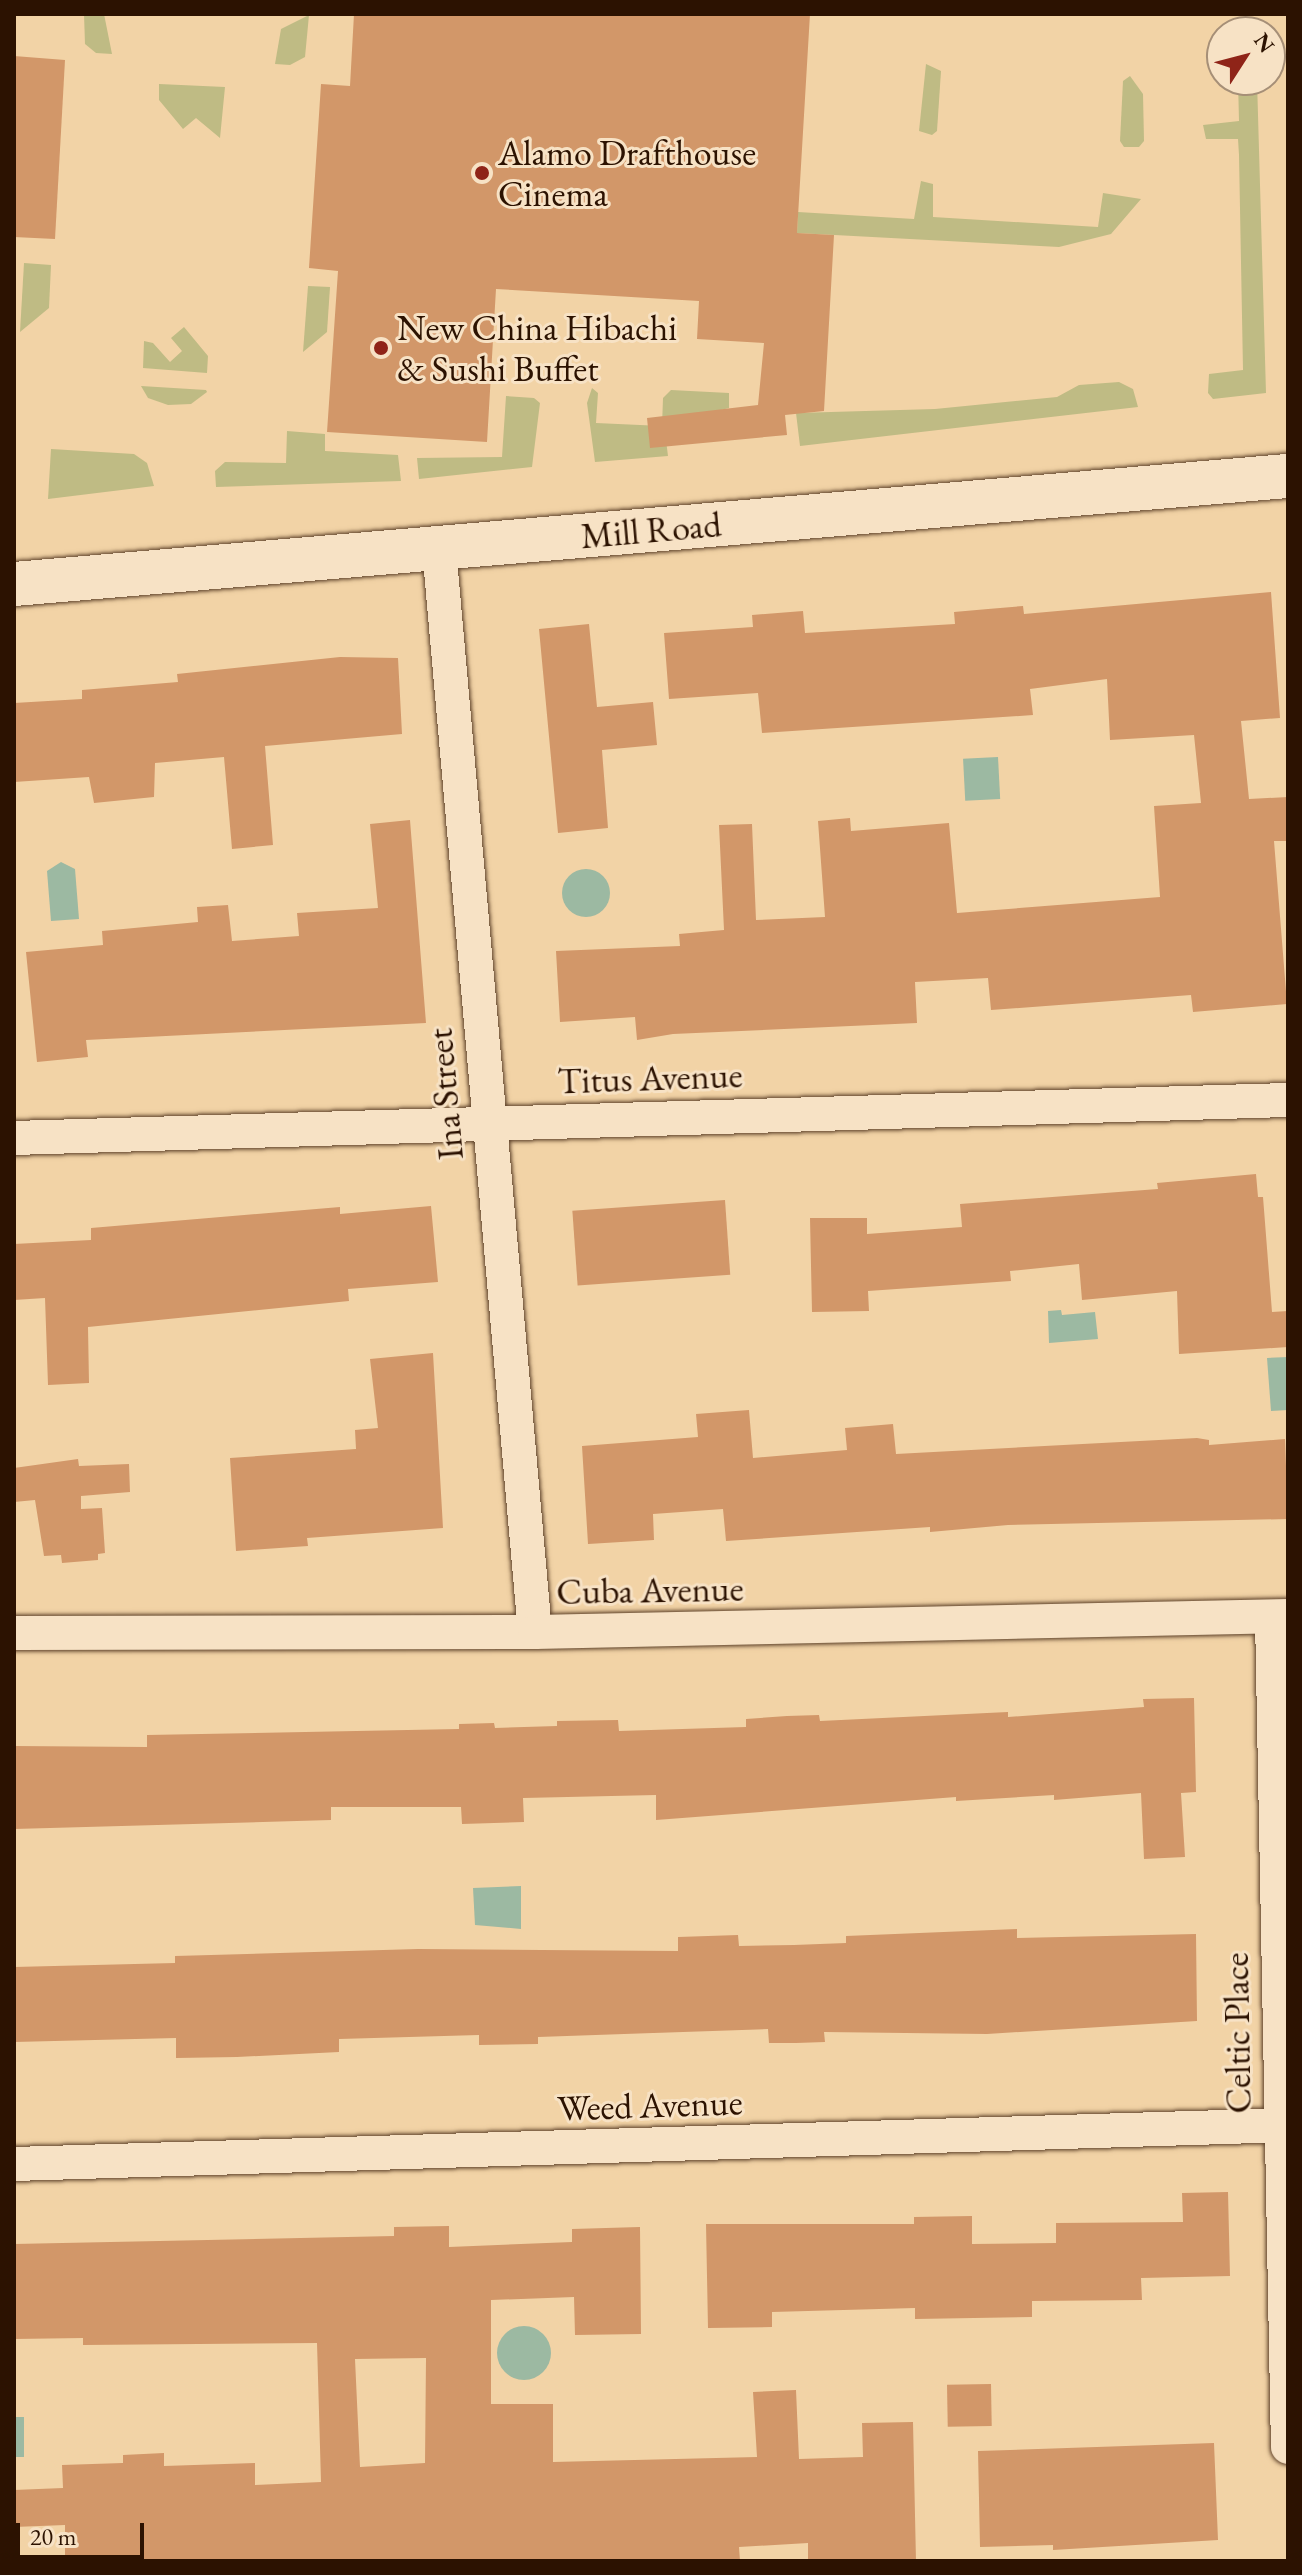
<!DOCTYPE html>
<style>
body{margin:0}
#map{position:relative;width:1302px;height:2575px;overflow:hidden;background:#f2d3a6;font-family:"EB Garamond",serif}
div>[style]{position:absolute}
.green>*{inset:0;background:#bfbb84}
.water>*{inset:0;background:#9cb9a2;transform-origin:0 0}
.round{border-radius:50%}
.building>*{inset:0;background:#d29769;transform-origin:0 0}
.roads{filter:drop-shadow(0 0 2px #5e422a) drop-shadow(0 0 2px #5e422a)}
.street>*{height:34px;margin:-17px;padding:0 17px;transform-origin:17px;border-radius:17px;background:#f7e2c5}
.secondary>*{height:44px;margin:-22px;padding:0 22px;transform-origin:22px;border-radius:22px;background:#f7e2c5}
.dots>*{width:22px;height:22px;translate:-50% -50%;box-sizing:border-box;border:4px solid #f7e2c5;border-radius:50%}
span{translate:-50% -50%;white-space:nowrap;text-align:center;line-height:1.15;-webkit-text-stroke:6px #f7e2c5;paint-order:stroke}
.poi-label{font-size:36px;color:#2c1201}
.left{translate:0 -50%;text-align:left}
.street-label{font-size:36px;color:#2c1201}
.frame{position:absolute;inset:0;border:16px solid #2c1201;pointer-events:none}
.north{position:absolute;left:1206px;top:16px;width:80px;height:80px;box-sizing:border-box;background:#f7e2c5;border:2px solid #a68f77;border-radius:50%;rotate:54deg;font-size:22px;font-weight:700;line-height:32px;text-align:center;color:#2c1201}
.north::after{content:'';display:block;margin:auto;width:28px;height:36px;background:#8f2418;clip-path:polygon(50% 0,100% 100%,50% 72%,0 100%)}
.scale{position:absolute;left:16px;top:2523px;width:128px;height:36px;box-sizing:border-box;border:4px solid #2c1201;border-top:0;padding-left:10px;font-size:24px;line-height:28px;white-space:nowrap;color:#2c1201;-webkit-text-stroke:6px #f7e2c5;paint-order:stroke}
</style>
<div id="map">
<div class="green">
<i style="clip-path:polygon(84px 14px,104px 14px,112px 54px,96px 53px,85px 44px)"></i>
<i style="clip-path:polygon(309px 15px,305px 57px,290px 65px,275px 64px,281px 29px)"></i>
<i style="clip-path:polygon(926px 64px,941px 71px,937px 131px,932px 135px,919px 131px)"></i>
<i style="clip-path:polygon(1130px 76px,1143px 94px,1144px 141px,1139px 147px,1124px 147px,1120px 141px,1123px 81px)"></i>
<i style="clip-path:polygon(1238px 80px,1257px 80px,1266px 393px,1213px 399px,1208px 393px,1209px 374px,1243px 370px,1239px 155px,1238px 139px,1206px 139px,1203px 125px,1239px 121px)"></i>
<i style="clip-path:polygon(159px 84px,225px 87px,220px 138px,196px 118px,183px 129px,159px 100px)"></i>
<i style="clip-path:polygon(921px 181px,933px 184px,933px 217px,1098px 227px,1103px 193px,1141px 199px,1111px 234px,1059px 247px,797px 233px,798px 212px,914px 219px)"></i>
<i style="clip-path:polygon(24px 263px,51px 265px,49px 308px,20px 332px)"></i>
<i style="clip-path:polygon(308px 286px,330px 287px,327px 332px,303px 352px)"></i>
<i style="clip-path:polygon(184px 327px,208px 356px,207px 373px,143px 368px,144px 341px,153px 343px,170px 362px,182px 351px,171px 338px)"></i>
<i style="clip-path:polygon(1119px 382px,1133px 389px,1138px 407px,800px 446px,796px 413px,935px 409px,1057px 397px,1079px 385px)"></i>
<i style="clip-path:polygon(141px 386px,206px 390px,207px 392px,191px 404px,168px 405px,148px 398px)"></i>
<i style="clip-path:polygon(592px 388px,598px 393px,596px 423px,662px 426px,663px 398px,671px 390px,729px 393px,729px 408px,664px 424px,668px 456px,595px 462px,587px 403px)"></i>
<i style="clip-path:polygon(506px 396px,534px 398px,540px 403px,532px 467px,419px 479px,417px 458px,502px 457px)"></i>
<i style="clip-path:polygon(287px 431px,325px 434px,325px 451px,398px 455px,401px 481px,216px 487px,215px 471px,225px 462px,286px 463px)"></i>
<i style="clip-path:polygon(51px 449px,134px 454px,147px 463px,154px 486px,48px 499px)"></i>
</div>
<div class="water">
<i style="left:998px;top:757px;width:42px;height:35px;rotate:87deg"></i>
<i style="clip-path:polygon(61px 862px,75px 869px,79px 919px,51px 921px,47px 871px)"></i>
<i class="round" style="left:562px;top:869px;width:48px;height:48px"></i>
<i style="clip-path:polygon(1061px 1310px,1062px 1315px,1095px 1312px,1098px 1339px,1049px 1343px,1048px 1311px)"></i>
<i style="clip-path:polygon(1288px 1357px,1288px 1410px,1271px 1411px,1267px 1358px)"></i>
<i style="clip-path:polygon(521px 1886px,521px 1929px,475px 1925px,473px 1888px)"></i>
<i class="round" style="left:497px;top:2326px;width:54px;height:54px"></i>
<i style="left:14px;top:2417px;width:10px;height:40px"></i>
</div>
<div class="building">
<i style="clip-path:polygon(354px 14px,810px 14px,797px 233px,834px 235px,824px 411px,785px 415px,787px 435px,650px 448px,647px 418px,758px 405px,764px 343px,697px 339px,699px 301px,496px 289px,487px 442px,327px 432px,338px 271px,309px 268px,321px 84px,350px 86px)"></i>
<i style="clip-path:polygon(14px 56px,65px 60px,55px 239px,14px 237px)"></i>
<i style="clip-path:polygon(1271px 592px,1280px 718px,1241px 721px,1249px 799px,1288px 797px,1288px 841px,1274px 841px,1287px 1004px,1193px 1012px,1191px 995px,991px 1010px,988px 978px,915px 982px,917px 1023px,673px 1034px,637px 1040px,635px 1017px,560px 1022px,556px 951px,680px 946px,679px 934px,724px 930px,719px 825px,752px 824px,756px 920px,825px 917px,818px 821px,850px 818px,851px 831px,949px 823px,957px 913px,1160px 897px,1154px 806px,1201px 803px,1194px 735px,1110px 740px,1107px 679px,1030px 689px,1033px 715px,762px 733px,758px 693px,669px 699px,664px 633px,753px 627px,752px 615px,803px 611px,805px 633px,955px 624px,954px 612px,988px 609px,1023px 606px,1024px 614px)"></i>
<i style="clip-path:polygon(589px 624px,597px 707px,653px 702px,657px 745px,602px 750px,608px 828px,558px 833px,539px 629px)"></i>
<i style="clip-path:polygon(340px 657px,398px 658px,402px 734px,265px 746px,273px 845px,232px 849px,224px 757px,155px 763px,154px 797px,94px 803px,89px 777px,14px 782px,14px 703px,82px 699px,82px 690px,178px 682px,177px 674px)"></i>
<i style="clip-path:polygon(410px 820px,426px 1023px,86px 1040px,88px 1057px,37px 1062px,26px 952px,103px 945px,102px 931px,198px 922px,197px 907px,228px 905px,232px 941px,299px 936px,297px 913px,378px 908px,370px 824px)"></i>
<i style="clip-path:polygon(1256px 1174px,1258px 1197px,1263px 1197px,1272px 1312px,1288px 1311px,1288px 1347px,1179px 1354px,1177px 1291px,1082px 1300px,1079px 1264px,1010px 1271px,1011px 1281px,868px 1291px,869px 1311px,812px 1312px,810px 1218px,867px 1218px,867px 1234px,962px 1227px,960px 1204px,1158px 1189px,1157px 1183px)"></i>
<i style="left:725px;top:1200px;width:75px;height:153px;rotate:86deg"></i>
<i style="clip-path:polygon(431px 1206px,438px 1282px,348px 1289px,349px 1301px,88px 1327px,89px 1383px,48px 1385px,45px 1298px,14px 1300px,14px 1244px,91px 1240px,91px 1228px,340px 1207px,340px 1214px)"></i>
<i style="clip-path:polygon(433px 1353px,443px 1528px,307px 1538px,308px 1546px,236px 1551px,230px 1458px,356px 1449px,355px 1430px,378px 1428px,370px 1359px)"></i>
<i style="clip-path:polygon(749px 1410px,753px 1458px,847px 1450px,845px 1428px,893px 1424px,896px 1454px,1197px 1438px,1209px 1440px,1209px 1445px,1285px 1439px,1288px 1519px,1008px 1525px,930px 1532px,930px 1527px,726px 1541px,723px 1509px,653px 1514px,654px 1540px,588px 1544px,582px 1446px,698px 1437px,696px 1414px)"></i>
<i style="clip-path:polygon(78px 1459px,79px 1466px,129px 1464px,130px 1492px,81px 1496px,81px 1509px,102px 1508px,105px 1553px,98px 1554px,98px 1560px,62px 1563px,61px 1555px,44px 1556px,35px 1500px,14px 1502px,14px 1468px)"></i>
<i style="clip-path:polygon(1194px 1698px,1196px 1792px,1181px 1793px,1185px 1857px,1144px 1859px,1141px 1793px,1054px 1800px,1054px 1795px,956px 1801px,956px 1797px,656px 1820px,656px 1795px,523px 1798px,524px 1822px,462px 1824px,461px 1807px,331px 1807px,331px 1820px,14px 1829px,14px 1746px,147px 1747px,147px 1735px,459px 1729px,459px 1724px,494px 1723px,495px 1728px,557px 1726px,557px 1721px,618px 1720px,619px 1731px,746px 1727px,746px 1719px,787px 1716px,819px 1715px,820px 1721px,1008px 1712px,1008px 1717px,1144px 1707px,1143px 1699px)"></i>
<i style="clip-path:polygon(1017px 1929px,1017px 1938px,1196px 1934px,1197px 2021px,987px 2034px,824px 2032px,825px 2042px,796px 2043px,769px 2043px,768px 2029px,538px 2037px,538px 2044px,479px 2045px,479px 2035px,339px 2039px,339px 2052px,237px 2057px,176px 2058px,176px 2038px,14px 2042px,14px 1967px,175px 1963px,175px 1956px,418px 1949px,678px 1951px,678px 1937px,738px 1935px,739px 1946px,794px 1945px,846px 1943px,846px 1936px)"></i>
<i style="clip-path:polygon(1228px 2192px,1230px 2276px,1141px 2278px,1142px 2300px,1032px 2301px,1032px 2317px,915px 2319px,915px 2308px,772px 2312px,772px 2327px,708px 2328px,706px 2224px,914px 2224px,914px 2217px,972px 2216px,972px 2244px,1056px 2243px,1056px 2223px,1183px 2222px,1182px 2193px)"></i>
<i style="clip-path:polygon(evenodd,449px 2226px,449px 2247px,572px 2242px,572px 2229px,640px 2227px,641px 2334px,575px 2335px,574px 2297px,491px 2300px,491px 2404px,553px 2404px,553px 2462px,757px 2457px,753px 2392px,796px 2390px,799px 2459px,863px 2457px,862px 2423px,913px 2422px,916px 2561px,808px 2561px,808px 2543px,739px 2547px,740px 2561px,65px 2561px,65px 2525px,14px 2527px,14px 2490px,63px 2488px,62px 2465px,123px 2463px,123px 2455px,164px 2453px,164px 2466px,255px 2463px,255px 2485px,321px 2482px,317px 2343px,83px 2345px,83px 2338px,14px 2339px,14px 2244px,394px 2236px,394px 2227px,449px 2226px,426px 2358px,425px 2463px,360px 2467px,355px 2359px,426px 2358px)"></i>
<i style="left:991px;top:2384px;width:42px;height:44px;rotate:89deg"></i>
<i style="clip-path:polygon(1214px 2443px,1218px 2540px,1053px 2550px,1053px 2545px,980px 2547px,978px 2451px)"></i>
</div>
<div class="roads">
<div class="street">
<i style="left:439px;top:548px;width:1088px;rotate:84.94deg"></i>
<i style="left:14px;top:1138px;width:1275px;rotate:-1.71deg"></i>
<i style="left:1272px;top:1617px;width:830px;rotate:88.9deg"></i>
<i style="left:14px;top:1633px;width:521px;rotate:-0.11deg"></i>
<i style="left:535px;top:1632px;width:753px;rotate:-1.22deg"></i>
<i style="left:14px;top:2164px;width:1275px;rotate:-1.75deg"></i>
</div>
<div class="secondary">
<i style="left:14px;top:584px;width:1279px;rotate:-4.85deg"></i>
</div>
</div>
<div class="dots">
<i style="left:482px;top:173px;background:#8f2418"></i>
<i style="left:381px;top:348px;background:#8f2418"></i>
</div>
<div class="poi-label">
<span class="left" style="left:498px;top:173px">Alamo Drafthouse<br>Cinema</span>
<span class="left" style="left:397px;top:348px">New China Hibachi<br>&amp; Sushi Buffet</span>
</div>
<div class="street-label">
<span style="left:651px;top:530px;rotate:-5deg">Mill Road</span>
<span style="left:650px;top:1078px;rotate:-2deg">Titus Avenue</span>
<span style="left:445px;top:1094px;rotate:-95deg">Ina Street</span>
<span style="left:650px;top:1590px;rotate:-1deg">Cuba Avenue</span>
<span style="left:1237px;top:2033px;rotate:-91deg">Celtic Place</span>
<span style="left:650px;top:2105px;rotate:-2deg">Weed Avenue</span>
</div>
<div class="frame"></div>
<div class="north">N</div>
<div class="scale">20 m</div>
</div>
